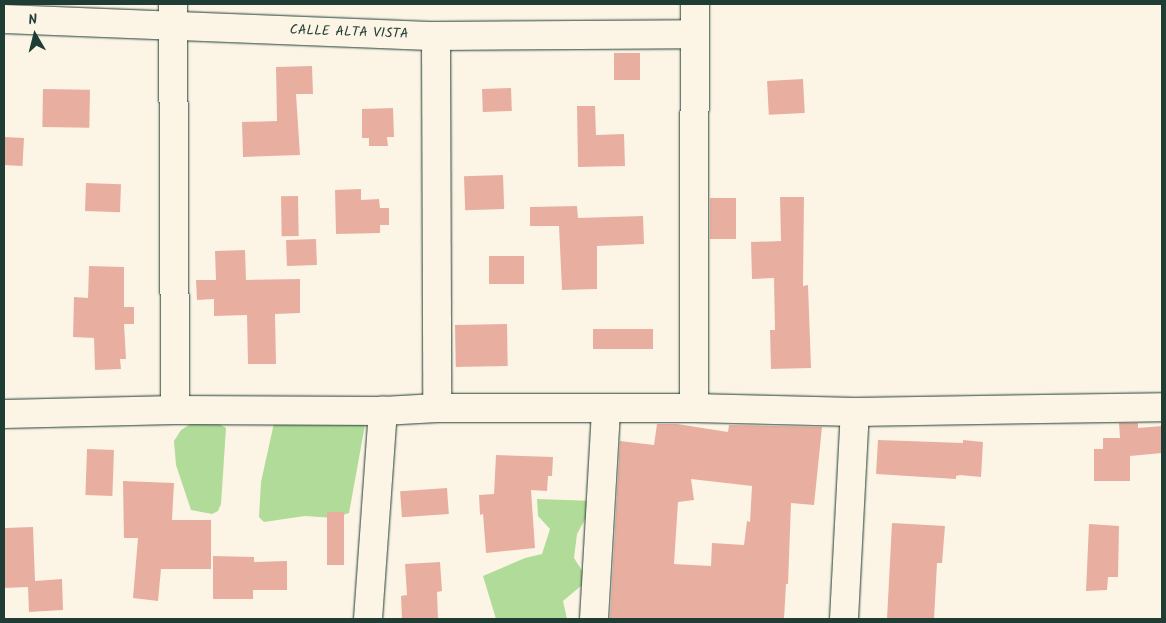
<!DOCTYPE html>
<style>
body{margin:0}
#map{position:relative;width:1166px;height:623px;overflow:hidden;background:#fcf5e5;font-family:Kalam,sans-serif}
div>[style]{position:absolute}
.green>*{inset:0;background:#b1db98}
.building>*{inset:0;background:#e8afa1;transform-origin:0 0}
.roads{filter:drop-shadow(0 0 1px #1f3d34) drop-shadow(0 0 1px #1f3d34)}
.minor>*{height:28px;margin:-14px;padding:0 14px;transform-origin:14px;border-radius:14px;background:#fcf5e5}
span{translate:-50% -50%;white-space:nowrap;text-align:center;line-height:1.15;-webkit-text-stroke:4px #fcf5e5;paint-order:stroke}
.street-label{font-size:14px;color:#1f3d34}
.frame{position:absolute;inset:0;border:5px solid #1f3d34;pointer-events:none}
.north{position:absolute;left:10px;top:10px;width:50px;height:50px;-webkit-text-stroke:4px #fcf5e5;paint-order:stroke;rotate:352deg;font-size:14px;font-weight:700;line-height:20px;text-align:center;color:#1f3d34}
.north::after{content:'';display:block;margin:auto;width:18px;height:22px;background:#1f3d34;clip-path:polygon(50% 0,100% 100%,50% 72%,0 100%)}
</style>
<div id="map">
<div class="green">
<i style="clip-path:polygon(209px 418px,226px 428px,221px 504px,218px 511px,212px 514px,191px 510px,176px 465px,174px 441px,181px 430px,197px 420px)"></i>
<i style="clip-path:polygon(274px 423px,365px 425px,349px 513px,334px 518px,305px 516px,264px 522px,259px 517px,261px 482px)"></i>
<i style="clip-path:polygon(537px 499px,595px 501px,577px 534px,574px 558px,588px 580px,563px 601px,567px 619px,496px 619px,483px 576px,525px 558px,542px 554px,550px 529px,538px 516px)"></i>
</div>
<div class="building">
<i style="left:614px;top:53px;width:26px;height:27px"></i>
<i style="clip-path:polygon(312px 66px,313px 94px,296px 94px,300px 155px,243px 157px,242px 122px,277px 121px,276px 67px)"></i>
<i style="left:803px;top:79px;width:34px;height:36px;rotate:87deg"></i>
<i style="left:511px;top:88px;width:23px;height:29px;rotate:88deg"></i>
<i style="left:43px;top:89px;width:47px;height:38px;rotate:1deg"></i>
<i style="clip-path:polygon(577px 106px,595px 106px,596px 135px,624px 134px,625px 166px,578px 167px)"></i>
<i style="clip-path:polygon(393px 108px,394px 137px,387px 137px,388px 146px,369px 146px,369px 138px,362px 138px,362px 109px)"></i>
<i style="left:4px;top:137px;width:20px;height:28px;rotate:3deg"></i>
<i style="left:503px;top:175px;width:34px;height:39px;rotate:88deg"></i>
<i style="left:86px;top:183px;width:35px;height:28px;rotate:2deg"></i>
<i style="clip-path:polygon(361px 189px,361px 200px,379px 199px,380px 208px,389px 208px,389px 225px,380px 225px,380px 233px,336px 234px,335px 190px)"></i>
<i style="left:298px;top:196px;width:40px;height:17px;rotate:89deg"></i>
<i style="clip-path:polygon(780px 197px,804px 197px,803px 286px,808px 285px,811px 368px,771px 369px,770px 330px,775px 330px,774px 278px,752px 279px,751px 242px,781px 241px)"></i>
<i style="left:736px;top:198px;width:41px;height:26px;rotate:90deg"></i>
<i style="clip-path:polygon(577px 206px,578px 218px,643px 216px,644px 244px,597px 246px,597px 289px,562px 290px,559px 226px,530px 226px,530px 207px)"></i>
<i style="left:316px;top:239px;width:26px;height:30px;rotate:88deg"></i>
<i style="clip-path:polygon(245px 250px,246px 280px,300px 279px,300px 313px,275px 314px,276px 364px,248px 364px,247px 315px,214px 316px,214px 299px,197px 300px,196px 280px,216px 280px,215px 251px)"></i>
<i style="left:489px;top:256px;width:35px;height:28px"></i>
<i style="clip-path:polygon(89px 266px,124px 267px,124px 307px,134px 307px,134px 324px,124px 324px,126px 359px,120px 359px,121px 369px,95px 370px,94px 338px,73px 337px,74px 297px,88px 298px)"></i>
<i style="left:507px;top:324px;width:42px;height:52px;rotate:89deg"></i>
<i style="left:653px;top:329px;width:20px;height:60px;rotate:90deg"></i>
<i style="clip-path:polygon(1119px 423px,1138px 423px,1138px 428px,1162px 426px,1162px 453px,1130px 456px,1130px 481px,1094px 481px,1094px 449px,1103px 449px,1103px 438px,1120px 438px)"></i>
<i style="clip-path:polygon(evenodd,657px 424px,677px 424px,728px 432px,729px 425px,822px 427px,814px 505px,791px 503px,788px 584px,786px 584px,784px 619px,610px 619px,620px 441px,654px 445px,657px 424px,691px 479px,752px 486px,750px 522px,747px 521px,744px 545px,712px 543px,711px 566px,674px 564px,678px 502px,694px 500px,691px 479px)"></i>
<i style="clip-path:polygon(878px 440px,963px 443px,963px 440px,983px 442px,981px 477px,960px 475px,956px 476px,956px 479px,876px 474px)"></i>
<i style="left:87px;top:449px;width:27px;height:46px;rotate:2deg"></i>
<i style="clip-path:polygon(496px 455px,553px 457px,552px 476px,548px 476px,547px 491px,531px 490px,535px 548px,486px 553px,483px 514px,480px 515px,479px 495px,494px 494px)"></i>
<i style="clip-path:polygon(123px 481px,174px 483px,172px 520px,211px 520px,211px 569px,161px 569px,158px 601px,133px 598px,138px 538px,124px 538px)"></i>
<i style="left:447px;top:488px;width:26px;height:47px;rotate:86deg"></i>
<i style="left:327px;top:512px;width:17px;height:53px"></i>
<i style="clip-path:polygon(892px 523px,945px 526px,942px 563px,937px 563px,934px 619px,887px 619px)"></i>
<i style="clip-path:polygon(1089px 524px,1119px 526px,1118px 577px,1108px 577px,1107px 590px,1086px 591px)"></i>
<i style="clip-path:polygon(33px 527px,35px 581px,62px 579px,63px 610px,29px 612px,28px 587px,4px 588px,4px 528px)"></i>
<i style="clip-path:polygon(213px 556px,254px 557px,254px 562px,287px 561px,287px 590px,253px 590px,253px 599px,213px 599px)"></i>
<i style="clip-path:polygon(440px 562px,442px 591px,437px 592px,438px 619px,402px 619px,401px 596px,407px 595px,405px 564px)"></i>
</div>
<div class="roads">
<div class="minor">
<i style="left:173px;top:4px;width:406px;rotate:89.7deg"></i>
<i style="left:4px;top:19px;width:432px;rotate:2.3deg"></i>
<i style="left:436px;top:36px;width:258px;rotate:-0.4deg"></i>
<i style="left:436px;top:36px;width:372px;rotate:89.8deg"></i>
<i style="left:694px;top:408px;width:404px;rotate:-89.9deg"></i>
<i style="left:4px;top:414px;width:171px;rotate:-1.3deg"></i>
<i style="left:175px;top:410px;width:208px;rotate:0.3deg"></i>
<i style="left:383px;top:411px;width:54px;rotate:-3.2deg"></i>
<i style="left:437px;top:408px;width:257px"></i>
<i style="left:694px;top:408px;width:161px;rotate:1.4deg"></i>
<i style="left:855px;top:412px;width:307px;rotate:-0.9deg"></i>
<i style="left:368px;top:619px;width:209px;rotate:-85.9deg"></i>
<i style="left:594px;top:619px;width:210px;rotate:-86.7deg"></i>
<i style="left:844px;top:619px;width:207px;rotate:-87deg"></i>
</div>
</div>
<div class="street-label">
<span style="left:349px;top:32px;rotate:2deg">CALLE ALTA VISTA</span>
</div>
<div class="frame"></div>
<div class="north">N</div>
</div>
